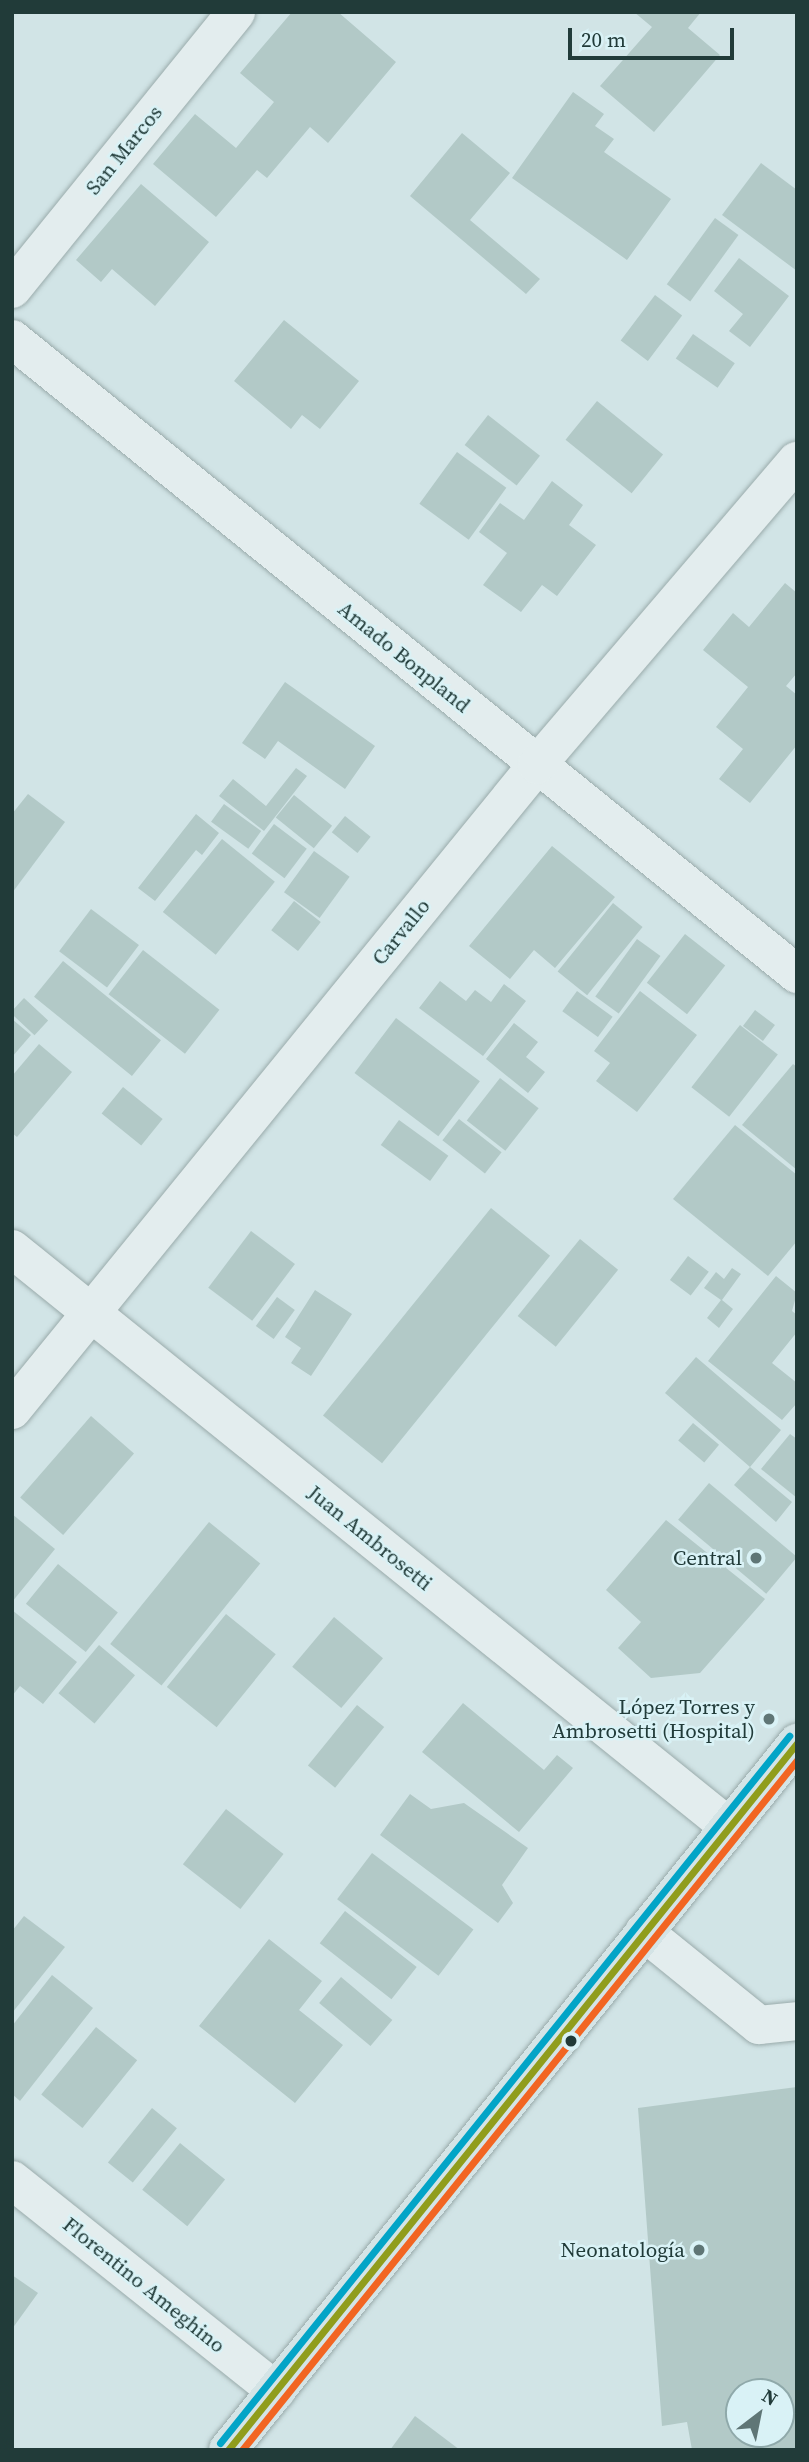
<!DOCTYPE html>
<meta charset="utf-8">
<style>
body{margin:0}
#map{position:relative;width:809px;height:2462px;overflow:hidden;background:#d1e4e6;font-family:"Source Serif 4",serif}
div>[style]{position:absolute}
.building>*{inset:0;background:#b2c9c7;transform-origin:0 0}
.roads{filter:drop-shadow(0 0 2px #9aabab) drop-shadow(0 0 2px #9aabab)}
.minor>*{height:38px;margin:-19px;padding:0 19px;transform-origin:19px;border-radius:19px;background:#e3edee}
.major>*{height:38px;margin:-19px;padding:0 19px;transform-origin:19px;border-radius:19px;background:#d4e4e6}
.bus-1>*{height:7px;margin:-3.5px;padding:0 3.5px;transform-origin:3.5px;border-radius:3.5px;background:#909d1c}
.bus-2>*{height:7px;margin:-3.5px;padding:0 3.5px;transform-origin:3.5px;border-radius:3.5px;background:#f26522}
.bus-3>*{height:7px;margin:-3.5px;padding:0 3.5px;transform-origin:3.5px;border-radius:3.5px;background:#02a4c7}
.dots>*{width:19px;height:19px;translate:-50% -50%;box-sizing:border-box;border:4px solid #d9f2f6;border-radius:50%}
span{translate:-50% -50%;white-space:nowrap;text-align:center;line-height:1.15;-webkit-text-stroke:5px #d9f2f6;paint-order:stroke}
.street-label{font-size:21px;color:#213b39}
.poi-label{font-size:21px;color:#213b39}
.right{translate:-100% -50%;text-align:right}
.frame{position:absolute;inset:0;border:14px solid #213b39;pointer-events:none}
.north{position:absolute;left:725px;top:2378px;width:70px;height:70px;box-sizing:border-box;background:#d9f2f6;border:2px solid #8fa9aa;border-radius:50%;rotate:32deg;font-size:19px;font-weight:700;line-height:28px;text-align:center;color:#213b39}
.north::after{content:'';display:block;margin:auto;width:24px;height:32px;background:#5f7676;clip-path:polygon(50% 0,100% 100%,50% 72%,0 100%)}
.scale{position:absolute;left:568px;top:28px;width:166px;height:32px;box-sizing:border-box;border:4px solid #213b39;border-top:0;padding-left:9px;font-size:21px;line-height:24px;white-space:nowrap;color:#213b39;-webkit-text-stroke:5px #d9f2f6;paint-order:stroke}
</style>
<div id="map">
<div class="building">
<i style="clip-path:polygon(292px 12px,338px 12px,396px 62px,328px 143px,310px 127px,267px 178px,257px 170px,216px 217px,153px 164px,195px 114px,236px 148px,274px 102px,240px 73px)"></i>
<i style="clip-path:polygon(634px 12px,701px 12px,688px 28px,720px 55px,654px 132px,600px 86px,652px 27px)"></i>
<i style="clip-path:polygon(573px 92px,604px 114px,595px 126px,614px 139px,604px 152px,671px 199px,627px 260px,512px 178px)"></i>
<i style="clip-path:polygon(462px 133px,510px 173px,470px 220px,540px 279px,526px 294px,410px 196px)"></i>
<i style="clip-path:polygon(761px 163px,797px 190px,797px 271px,722px 215px)"></i>
<i style="clip-path:polygon(141px 184px,209px 242px,155px 306px,112px 269px,101px 282px,76px 260px)"></i>
<i style="left:715px;top:218px;width:29px;height:82px;rotate:36deg"></i>
<i style="clip-path:polygon(739px 258px,789px 296px,750px 347px,729px 331px,743px 314px,714px 291px)"></i>
<i style="left:655px;top:295px;width:34px;height:57px;rotate:37deg"></i>
<i style="clip-path:polygon(284px 320px,359px 381px,320px 429px,302px 415px,291px 429px,234px 381px)"></i>
<i style="left:693px;top:334px;width:51px;height:30px;rotate:35deg"></i>
<i style="left:597px;top:401px;width:85px;height:50px;rotate:39deg"></i>
<i style="left:488px;top:415px;width:66px;height:38px;rotate:38deg"></i>
<i style="left:457px;top:452px;width:61px;height:64px;rotate:36deg"></i>
<i style="clip-path:polygon(552px 481px,583px 505px,569px 525px,596px 545px,557px 596px,542px 585px,521px 612px,483px 585px,507px 553px,479px 532px,500px 503px,524px 520px)"></i>
<i style="clip-path:polygon(785px 583px,797px 593px,797px 673px,786px 686px,797px 695px,797px 745px,750px 803px,719px 779px,743px 749px,716px 727px,748px 687px,703px 650px,733px 613px,749px 627px)"></i>
<i style="clip-path:polygon(285px 682px,375px 746px,345px 789px,278px 741px,265px 759px,242px 743px)"></i>
<i style="clip-path:polygon(296px 768px,307px 776px,264px 831px,219px 796px,233px 779px,266px 806px)"></i>
<i style="clip-path:polygon(28px 794px,65px 822px,12px 893px,12px 814px)"></i>
<i style="left:294px;top:795px;width:49px;height:29px;rotate:39deg"></i>
<i style="left:224px;top:804px;width:46px;height:22px;rotate:36deg"></i>
<i style="clip-path:polygon(196px 814px,219px 833px,202px 855px,196px 850px,155px 901px,138px 888px)"></i>
<i style="left:345px;top:816px;width:33px;height:21px;rotate:39deg"></i>
<i style="left:274px;top:824px;width:41px;height:37px;rotate:37deg"></i>
<i style="left:222px;top:839px;width:68px;height:94px;rotate:39deg"></i>
<i style="clip-path:polygon(552px 846px,615px 897px,555px 968px,534px 950px,510px 979px,469px 946px)"></i>
<i style="left:314px;top:851px;width:44px;height:51px;rotate:36deg"></i>
<i style="left:294px;top:901px;width:34px;height:37px;rotate:38deg"></i>
<i style="left:613px;top:903px;width:38px;height:88px;rotate:39deg"></i>
<i style="left:91px;top:909px;width:60px;height:53px;rotate:37deg"></i>
<i style="left:685px;top:934px;width:51px;height:62px;rotate:38deg"></i>
<i style="left:637px;top:939px;width:29px;height:71px;rotate:36deg"></i>
<i style="left:143px;top:950px;width:97px;height:56px;rotate:38deg"></i>
<i style="left:63px;top:961px;width:126px;height:46px;rotate:39deg"></i>
<i style="clip-path:polygon(440px 981px,466px 1001px,475px 990px,491px 1002px,504px 984px,526px 1001px,483px 1056px,419px 1008px)"></i>
<i style="left:577px;top:991px;width:44px;height:25px;rotate:36deg"></i>
<i style="clip-path:polygon(640px 991px,697px 1035px,637px 1112px,596px 1081px,610px 1063px,594px 1051px)"></i>
<i style="left:24px;top:998px;width:33px;height:20px;rotate:43deg"></i>
<i style="left:755px;top:1010px;width:25px;height:20px;rotate:37deg"></i>
<i style="left:396px;top:1018px;width:105px;height:69px;rotate:37deg"></i>
<i style="clip-path:polygon(12px 1019px,31px 1035px,12px 1057px)"></i>
<i style="clip-path:polygon(514px 1023px,538px 1042px,526px 1057px,545px 1072px,528px 1093px,486px 1059px)"></i>
<i style="left:740px;top:1025px;width:48px;height:79px;rotate:38deg"></i>
<i style="clip-path:polygon(39px 1044px,72px 1072px,17px 1137px,12px 1133px,12px 1076px)"></i>
<i style="clip-path:polygon(793px 1064px,797px 1067px,797px 1170px,742px 1125px)"></i>
<i style="left:500px;top:1078px;width:49px;height:54px;rotate:38deg"></i>
<i style="left:123px;top:1087px;width:51px;height:34px;rotate:39deg"></i>
<i style="left:459px;top:1119px;width:54px;height:27px;rotate:38deg"></i>
<i style="left:399px;top:1120px;width:61px;height:31px;rotate:36deg"></i>
<i style="clip-path:polygon(735px 1125px,797px 1175px,797px 1241px,768px 1276px,673px 1199px)"></i>
<i style="left:491px;top:1208px;width:76px;height:267px;rotate:39deg"></i>
<i style="left:251px;top:1231px;width:55px;height:71px;rotate:37deg"></i>
<i style="left:580px;top:1239px;width:49px;height:99px;rotate:39deg"></i>
<i style="left:688px;top:1256px;width:26px;height:30px;rotate:37deg"></i>
<i style="clip-path:polygon(732px 1268px,741px 1274px,722px 1300px,733px 1309px,719px 1328px,707px 1318px,721px 1300px,704px 1288px,716px 1272px,724px 1279px)"></i>
<i style="clip-path:polygon(776px 1276px,797px 1293px,792px 1311px,797px 1315px,797px 1332px,772px 1363px,797px 1383px,797px 1403px,782px 1420px,708px 1361px)"></i>
<i style="clip-path:polygon(315px 1290px,352px 1314px,311px 1376px,291px 1363px,301px 1348px,285px 1337px)"></i>
<i style="left:277px;top:1297px;width:22px;height:36px;rotate:36deg"></i>
<i style="clip-path:polygon(696px 1357px,781px 1430px,750px 1467px,792px 1502px,776px 1522px,734px 1485px,750px 1467px,665px 1393px)"></i>
<i style="left:91px;top:1416px;width:57px;height:108px;rotate:41deg"></i>
<i style="left:693px;top:1423px;width:34px;height:23px;rotate:40deg"></i>
<i style="clip-path:polygon(790px 1434px,797px 1439px,797px 1498px,761px 1469px)"></i>
<i style="left:709px;top:1483px;width:115px;height:48px;rotate:40deg"></i>
<i style="clip-path:polygon(12px 1514px,55px 1549px,12px 1602px)"></i>
<i style="clip-path:polygon(666px 1520px,765px 1599px,700px 1673px,651px 1678px,618px 1648px,641px 1622px,606px 1590px)"></i>
<i style="left:209px;top:1522px;width:66px;height:157px;rotate:39deg"></i>
<i style="left:58px;top:1564px;width:77px;height:51px;rotate:39deg"></i>
<i style="clip-path:polygon(12px 1610px,77px 1662px,43px 1704px,20px 1686px,12px 1696px)"></i>
<i style="left:226px;top:1614px;width:64px;height:94px;rotate:39deg"></i>
<i style="left:334px;top:1617px;width:64px;height:65px;rotate:40deg"></i>
<i style="left:99px;top:1645px;width:47px;height:63px;rotate:40deg"></i>
<i style="clip-path:polygon(463px 1703px,544px 1770px,557px 1755px,573px 1768px,519px 1832px,422px 1752px)"></i>
<i style="left:357px;top:1705px;width:35px;height:78px;rotate:39deg"></i>
<i style="clip-path:polygon(410px 1794px,431px 1809px,464px 1803px,528px 1848px,502px 1885px,513px 1903px,498px 1923px,380px 1835px)"></i>
<i style="left:226px;top:1809px;width:73px;height:70px;rotate:38deg"></i>
<i style="left:372px;top:1853px;width:127px;height:58px;rotate:37deg"></i>
<i style="left:345px;top:1911px;width:91px;height:41px;rotate:38deg"></i>
<i style="clip-path:polygon(24px 1916px,65px 1947px,12px 2013px,12px 1931px)"></i>
<i style="clip-path:polygon(269px 1939px,322px 1981px,299px 2010px,343px 2045px,295px 2103px,199px 2026px)"></i>
<i style="clip-path:polygon(52px 1975px,93px 2008px,20px 2101px,12px 2094px,12px 2026px)"></i>
<i style="left:341px;top:1977px;width:67px;height:34px;rotate:40deg"></i>
<i style="left:96px;top:2027px;width:53px;height:87px;rotate:39deg"></i>
<i style="clip-path:polygon(evenodd,797px 2087px,797px 2450px,692px 2450px,687px 2422px,662px 2426px,638px 2108px,797px 2087px,739px 2392px,781px 2392px,781px 2434px,739px 2434px,739px 2392px)"></i>
<i style="left:152px;top:2108px;width:32px;height:70px;rotate:39deg"></i>
<i style="left:180px;top:2143px;width:58px;height:60px;rotate:39deg"></i>
<i style="clip-path:polygon(12px 2275px,38px 2293px,12px 2329px)"></i>
<i style="clip-path:polygon(415px 2416px,460px 2450px,390px 2450px)"></i>
</div>
<div class="roads">
<div class="minor">
<i style="left:12px;top:289px;width:356px;rotate:-51deg"></i>
<i style="left:12px;top:339px;width:1010px;rotate:38.97deg"></i>
<i style="left:12px;top:1249px;width:921px;rotate:38.87deg"></i>
<i style="left:12px;top:1410px;width:832px;rotate:-50.86deg"></i>
<i style="left:537px;top:765px;width:400px;rotate:-49.5deg"></i>
<i style="left:644px;top:1932px;width:148px;rotate:39deg"></i>
<i style="left:759px;top:2025px;width:38px;rotate:-6deg"></i>
<i style="left:12px;top:2180px;width:338px;rotate:38.6deg"></i>
</div>
<div class="major">
<i style="left:228px;top:2450px;width:908px;rotate:-51.17deg"></i>
</div>
</div>
<div class="bus-1">
<i style="left:228px;top:2450px;width:908px;rotate:-51.17deg"></i>
</div>
<div class="bus-2">
<i style="left:242px;top:2450px;width:886px;rotate:-51.19deg"></i>
</div>
<div class="bus-3">
<i style="left:220px;top:2443px;width:908px;rotate:-51.17deg"></i>
</div>
<div class="dots">
<i style="left:756px;top:1558px;background:#5f7676"></i>
<i style="left:769px;top:1719px;background:#5f7676"></i>
<i style="left:571px;top:2041px;background:#213b39"></i>
<i style="left:699px;top:2250px;background:#5f7676"></i>
</div>
<div class="street-label">
<span style="left:124px;top:150px;rotate:-51deg">San Marcos</span>
<span style="left:404px;top:657px;rotate:39deg">Amado Bonpland</span>
<span style="left:401px;top:932px;rotate:-51deg">Carvallo</span>
<span style="left:370px;top:1538px;rotate:39deg">Juan Ambrosetti</span>
<span style="left:144px;top:2285px;rotate:39deg">Florentino Ameghino</span>
</div>
<div class="poi-label">
<span class="right" style="left:742px;top:1558px">Central</span>
<span class="right" style="left:755px;top:1719px">López Torres y<br>Ambrosetti (Hospital)</span>
<span class="right" style="left:685px;top:2250px">Neonatología</span>
</div>
<div class="frame"></div>
<div class="north">N</div>
<div class="scale">20 m</div>
</div>
